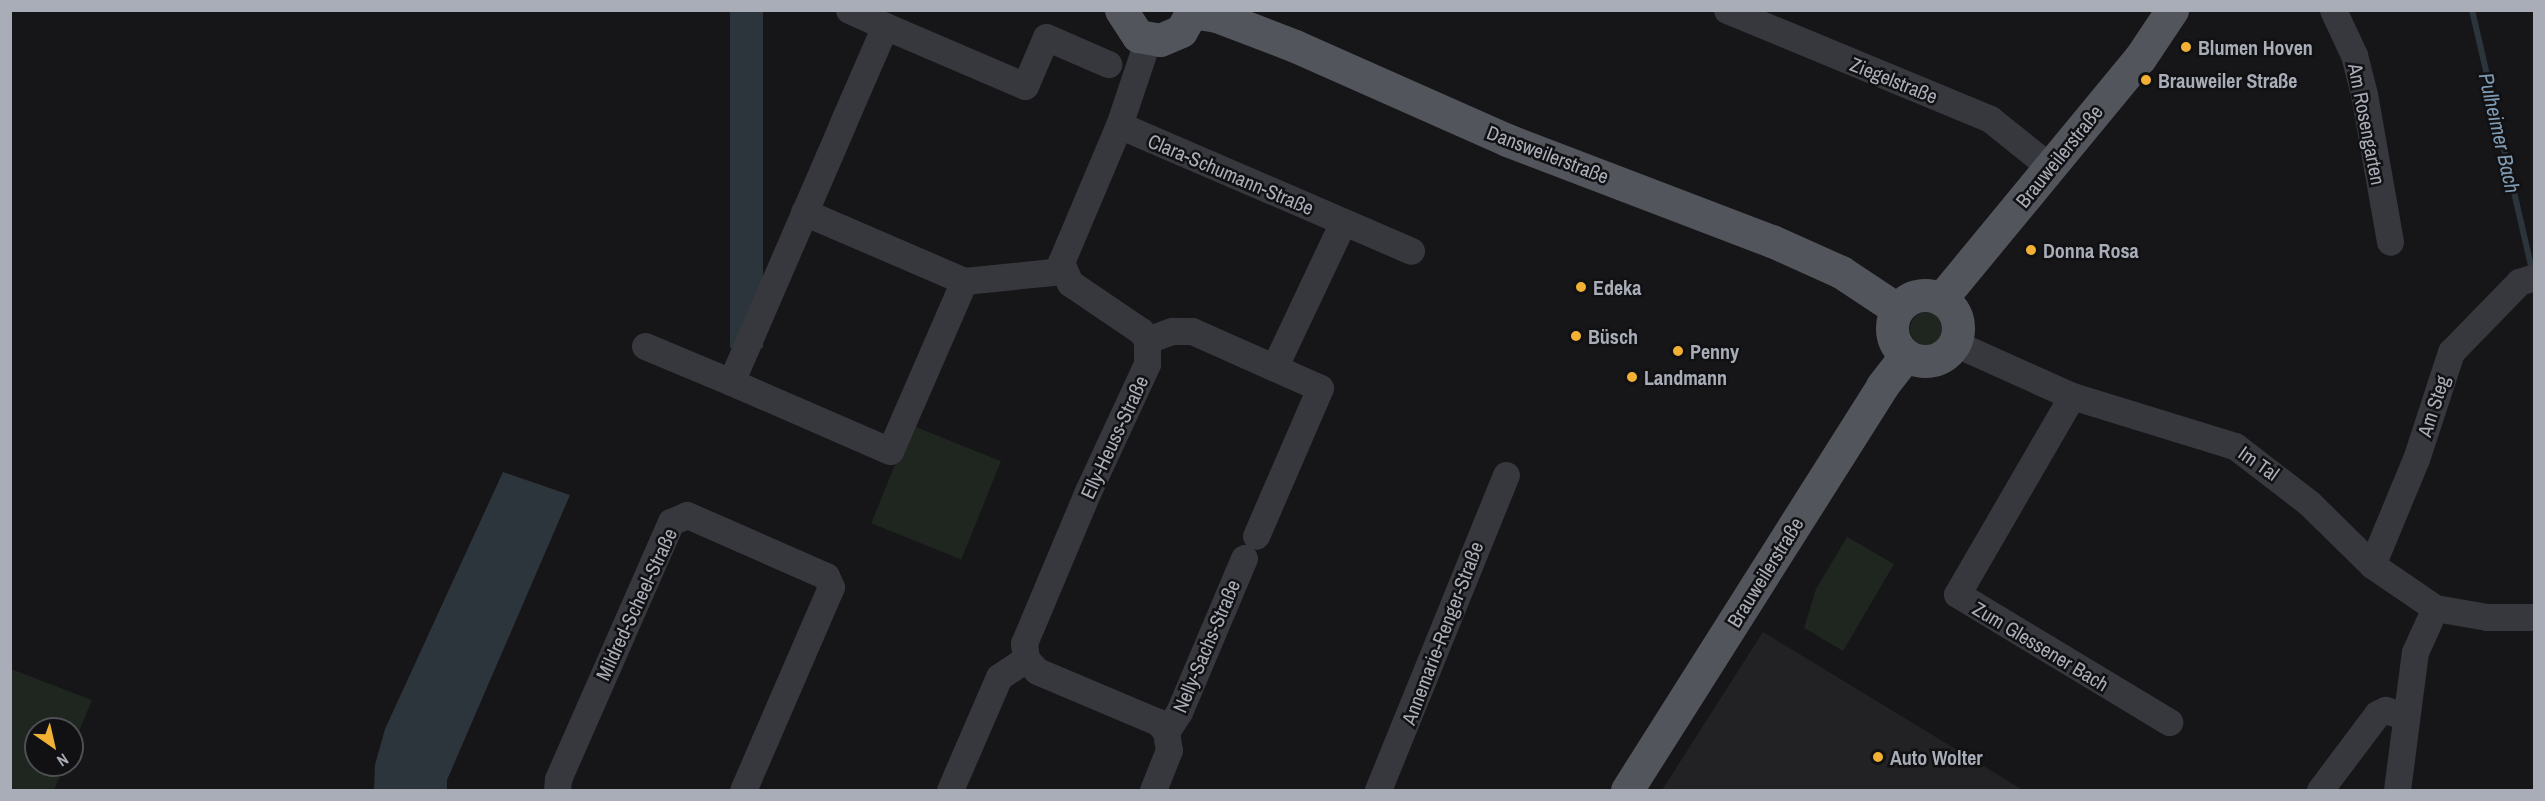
<!DOCTYPE html>
<meta charset="utf-8">
<style>
body{margin:0}
#map{position:relative;width:2545px;height:801px;overflow:hidden;background:#161618;font-family:"Archivo Narrow",sans-serif}
div>[style]{position:absolute}
.built>*{inset:0;background:#222225}
.green>*{inset:0;background:#1e261f;transform-origin:0 0}
.round{border-radius:50%}
.water>*{inset:0;background:#2c353c;transform-origin:0 0}
.stream>*{height:6px;margin:-3px;padding:0 3px;transform-origin:3px;border-radius:3px;background:#2c353c}
.minor>*{height:27px;margin:-13.5px;padding:0 13.5px;transform-origin:13.5px;border-radius:13.5px;background:#37383d}
.major>*{height:33px;margin:-16.5px;padding:0 16.5px;transform-origin:16.5px;border-radius:16.5px;background:#53555c}
.major>.ring{margin:-16.5px;padding:0;box-sizing:content-box;background:none;border:33px solid #53555c;border-radius:50%}
.dots>*{width:16px;height:16px;translate:-50% -50%;box-sizing:border-box;border:3px solid #111113;border-radius:50%}
span{translate:-50% -50%;white-space:nowrap;text-align:center;line-height:1.15;-webkit-text-stroke:5px #111113;paint-order:stroke}
.poi-label{font-size:20px;color:#a8adb8;font-weight:700}
.left{translate:0 -50%;text-align:left}
.street-label{font-size:20px;color:#a8adb8}
.water-label{font-size:21px;color:#7f9bb3;font-style:italic}
.frame{position:absolute;inset:0;border:12px solid #a8adb8;pointer-events:none}
.north{position:absolute;left:24px;top:717px;width:60px;height:60px;box-sizing:border-box;background:#111113;border:2px solid #4d4f55;border-radius:50%;rotate:146deg;font-size:16px;font-weight:700;line-height:24px;text-align:center;color:#a8adb8}
.north::after{content:'';display:block;margin:auto;width:21px;height:27px;background:#f2b134;clip-path:polygon(50% 0,100% 100%,50% 72%,0 100%)}
</style>
<div id="map">
<div class="built">
<i style="clip-path:polygon(1763px 632px,2023px 790px,1662px 790px)"></i>
</div>
<div class="green">
<i class="round" style="left:1910px;top:312px;width:34px;height:34px"></i>
<i style="left:911px;top:425px;width:97px;height:106px;rotate:22deg"></i>
<i style="clip-path:polygon(1847px 537px,1894px 564px,1843px 651px,1804px 628px,1816px 589px)"></i>
<i style="clip-path:polygon(11px 669px,92px 700px,72px 748px,72px 729px,36px 729px,36px 765px,65px 765px,54px 790px,11px 790px)"></i>
</div>
<div class="water">
<i style="left:730px;top:11px;width:33px;height:337px"></i>
<i style="clip-path:polygon(503px 472px,570px 495px,447px 780px,447px 790px,374px 790px,375px 765px,385px 729px)"></i>
</div>
<div class="stream">
<i style="left:2472px;top:10px;width:267px;rotate:77deg"></i>
</div>
<div class="minor">
<i style="left:849px;top:10px;width:39px;rotate:24deg"></i>
<i style="left:1727px;top:10px;width:285px;rotate:22.5deg"></i>
<i style="left:1990px;top:119px;width:77px;rotate:38.7deg"></i>
<i style="left:2333px;top:10px;width:50px;rotate:65deg"></i>
<i style="left:2354px;top:55px;width:40px;rotate:75.6deg"></i>
<i style="left:2364px;top:94px;width:150px;rotate:80deg"></i>
<i style="left:1148px;top:39px;width:91px;rotate:108.6deg"></i>
<i style="left:1119px;top:125px;width:149px;rotate:112.9deg"></i>
<i style="left:1061px;top:262px;width:23px;rotate:67deg"></i>
<i style="left:1070px;top:283px;width:86px;rotate:34.1deg"></i>
<i style="left:1141px;top:331px;width:11px;rotate:56deg"></i>
<i style="left:1147px;top:340px;width:24px;rotate:90deg"></i>
<i style="left:1147px;top:364px;width:140px;rotate:114.9deg"></i>
<i style="left:1088px;top:491px;width:165px;rotate:112.8deg"></i>
<i style="left:1024px;top:643px;width:16px;rotate:83deg"></i>
<i style="left:1026px;top:659px;width:16px;rotate:47deg"></i>
<i style="left:1037px;top:671px;width:131px;rotate:22.9deg"></i>
<i style="left:1158px;top:722px;width:13px;rotate:51deg"></i>
<i style="left:1166px;top:732px;width:18px;rotate:81deg"></i>
<i style="left:1169px;top:750px;width:43px;rotate:111.8deg"></i>
<i style="left:1119px;top:125px;width:318px;rotate:23.3deg"></i>
<i style="left:804px;top:212px;width:174px;rotate:23.3deg"></i>
<i style="left:964px;top:281px;width:185px;rotate:113.5deg"></i>
<i style="left:890px;top:451px;width:173px;rotate:-156.5deg"></i>
<i style="left:731px;top:382px;width:280px;rotate:-66.6deg"></i>
<i style="left:842px;top:125px;width:108px;rotate:-66.5deg"></i>
<i style="left:885px;top:26px;width:152px;rotate:23.2deg"></i>
<i style="left:1025px;top:86px;width:53px;rotate:-66.8deg"></i>
<i style="left:1046px;top:37px;width:68px;rotate:23.5deg"></i>
<i style="left:964px;top:281px;width:99px;rotate:-5.8deg"></i>
<i style="left:1147px;top:340px;width:27px;rotate:-20deg"></i>
<i style="left:1172px;top:331px;width:20px"></i>
<i style="left:1192px;top:331px;width:140px;rotate:24deg"></i>
<i style="left:1320px;top:388px;width:161px;rotate:113.4deg"></i>
<i style="left:1954px;top:343px;width:129px;rotate:24.2deg"></i>
<i style="left:2072px;top:396px;width:170px;rotate:17.1deg"></i>
<i style="left:2235px;top:446px;width:93px;rotate:37.6deg"></i>
<i style="left:2309px;top:503px;width:88px;rotate:44.5deg"></i>
<i style="left:2372px;top:565px;width:76px;rotate:34.3deg"></i>
<i style="left:2435px;top:608px;width:53px;rotate:9.8deg"></i>
<i style="left:2487px;top:617px;width:47px"></i>
<i style="left:645px;top:346px;width:93px;rotate:22.7deg"></i>
<i style="left:1275px;top:366px;width:159px;rotate:-64.7deg"></i>
<i style="left:2072px;top:396px;width:229px;rotate:120.1deg"></i>
<i style="left:1957px;top:594px;width:248px;rotate:31.1deg"></i>
<i style="left:2372px;top:565px;width:115px;rotate:-67.5deg"></i>
<i style="left:2416px;top:459px;width:113px;rotate:-71.9deg"></i>
<i style="left:2451px;top:352px;width:98px;rotate:-45.8deg"></i>
<i style="left:2519px;top:282px;width:16px;rotate:-18deg"></i>
<i style="left:1166px;top:732px;width:24px;rotate:-57deg"></i>
<i style="left:1179px;top:712px;width:167px;rotate:-67.1deg"></i>
<i style="left:557px;top:790px;width:11px;rotate:-85deg"></i>
<i style="left:558px;top:779px;width:281px;rotate:-66.3deg"></i>
<i style="left:671px;top:522px;width:17px;rotate:-24deg"></i>
<i style="left:687px;top:515px;width:152px;rotate:23.7deg"></i>
<i style="left:826px;top:576px;width:12px;rotate:66deg"></i>
<i style="left:831px;top:587px;width:221px;rotate:113.4deg"></i>
<i style="left:950px;top:790px;width:123px;rotate:-66.6deg"></i>
<i style="left:999px;top:677px;width:32px;rotate:-34deg"></i>
<i style="left:1378px;top:790px;width:340px;rotate:-67.9deg"></i>
<i style="left:2320px;top:790px;width:95px;rotate:-53.1deg"></i>
<i style="left:2377px;top:714px;width:9px;rotate:-27deg"></i>
<i style="left:2385px;top:710px;width:21px;rotate:17deg"></i>
<i style="left:2397px;top:790px;width:139px;rotate:-82.6deg"></i>
<i style="left:2415px;top:652px;width:48px;rotate:-65.6deg"></i>
</div>
<div class="major">
<i style="left:1121px;top:10px;width:31px;rotate:57deg"></i>
<i style="left:1138px;top:36px;width:22px;rotate:10deg"></i>
<i style="left:1160px;top:40px;width:23px;rotate:-23deg"></i>
<i style="left:1181px;top:31px;width:24px;rotate:-60deg"></i>
<i style="left:1192px;top:12px;width:25px;rotate:9deg"></i>
<i style="left:1217px;top:16px;width:84px;rotate:21deg"></i>
<i style="left:1295px;top:46px;width:232px;rotate:23.9deg"></i>
<i style="left:1507px;top:140px;width:284px;rotate:20.9deg"></i>
<i style="left:1772px;top:241px;width:76px;rotate:24.2deg"></i>
<i style="left:1841px;top:272px;width:67px;rotate:33.5deg"></i>
<i class="ring" style="left:1892px;top:295px;width:33px;height:33px"></i>
<i style="left:1941px;top:299px;width:313px;rotate:-50.5deg"></i>
<i style="left:2140px;top:58px;width:58px;rotate:-56.3deg"></i>
<i style="left:1627px;top:790px;width:478px;rotate:-57.7deg"></i>
<i style="left:1882px;top:386px;width:39px;rotate:-52deg"></i>
</div>
<div class="dots">
<i style="left:2186px;top:47px;background:#f2b134"></i>
<i style="left:2146px;top:80px;background:#f2b134"></i>
<i style="left:2031px;top:250px;background:#f2b134"></i>
<i style="left:1581px;top:287px;background:#f2b134"></i>
<i style="left:1576px;top:336px;background:#f2b134"></i>
<i style="left:1678px;top:351px;background:#f2b134"></i>
<i style="left:1632px;top:377px;background:#f2b134"></i>
<i style="left:1878px;top:757px;background:#f2b134"></i>
</div>
<div class="poi-label">
<span class="left" style="left:2198px;top:47px">Blumen Hoven</span>
<span class="left" style="left:2158px;top:80px">Brauweiler Straße</span>
<span class="left" style="left:2043px;top:250px">Donna Rosa</span>
<span class="left" style="left:1593px;top:287px">Edeka</span>
<span class="left" style="left:1588px;top:336px">Büsch</span>
<span class="left" style="left:1690px;top:351px">Penny</span>
<span class="left" style="left:1644px;top:377px">Landmann</span>
<span class="left" style="left:1890px;top:757px">Auto Wolter</span>
</div>
<div class="street-label">
<span style="left:1894px;top:80px;rotate:22deg">Ziegelstraße</span>
<span style="left:2367px;top:124px;rotate:79deg">Am Rosengarten</span>
<span style="left:1548px;top:154px;rotate:21deg">Dansweilerstraße</span>
<span style="left:2059px;top:156px;rotate:-51deg">Brauweilerstraße</span>
<span style="left:1231px;top:174px;rotate:23deg">Clara-Schumann-Straße</span>
<span style="left:2433px;top:406px;rotate:-72deg">Am Steg</span>
<span style="left:1114px;top:437px;rotate:-65deg">Elly-Heuss-Straße</span>
<span style="left:2259px;top:463px;rotate:35deg">Im Tal</span>
<span style="left:1765px;top:572px;rotate:-58deg">Brauweilerstraße</span>
<span style="left:636px;top:604px;rotate:-65deg">Mildred-Scheel-Straße</span>
<span style="left:1442px;top:633px;rotate:-69deg">Annemarie-Renger-Straße</span>
<span style="left:1206px;top:646px;rotate:-67deg">Nelly-Sachs-Straße</span>
<span style="left:2041px;top:646px;rotate:31deg">Zum Glessener Bach</span>
</div>
<div class="water-label">
<span style="left:2499px;top:133px;rotate:77deg">Pulheimer Bach</span>
</div>
<div class="frame"></div>
<div class="north">N</div>
</div>
